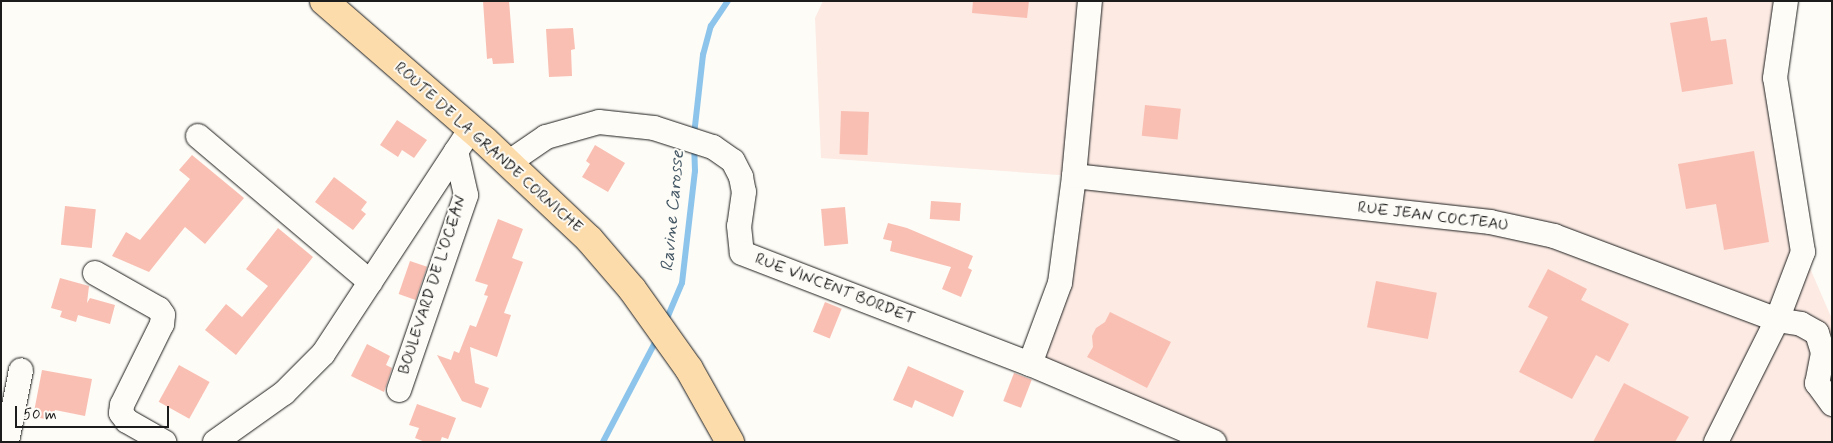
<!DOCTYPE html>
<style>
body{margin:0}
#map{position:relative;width:1833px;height:443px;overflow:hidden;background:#fdfcf7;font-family:Mynerve,sans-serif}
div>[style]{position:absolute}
.built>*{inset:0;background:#fceae3}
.stream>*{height:6px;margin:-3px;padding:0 3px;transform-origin:3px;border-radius:3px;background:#8dc4eb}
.building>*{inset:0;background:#fabfb3;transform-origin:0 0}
.roads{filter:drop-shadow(0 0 1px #1c1c1c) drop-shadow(0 0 1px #1c1c1c)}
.minor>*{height:24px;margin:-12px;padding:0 12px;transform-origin:12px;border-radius:12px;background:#fdfcf7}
.major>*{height:28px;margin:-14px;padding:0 14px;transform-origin:14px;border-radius:14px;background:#fddcac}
span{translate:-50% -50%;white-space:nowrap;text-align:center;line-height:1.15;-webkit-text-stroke:4px #fdfcf7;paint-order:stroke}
.street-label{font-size:16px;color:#1c1c1c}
.water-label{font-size:18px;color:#445764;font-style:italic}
.frame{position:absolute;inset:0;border:2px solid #1c1c1c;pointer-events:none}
.scale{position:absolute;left:15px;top:406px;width:154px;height:22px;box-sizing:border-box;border:2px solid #1c1c1c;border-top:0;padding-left:6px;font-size:15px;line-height:18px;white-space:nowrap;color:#1c1c1c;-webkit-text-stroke:4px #fdfcf7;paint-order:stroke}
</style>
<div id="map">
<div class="built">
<i style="clip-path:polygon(823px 1px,1782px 1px,1775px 78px,1803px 252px,1832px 319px,1832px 442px,1213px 442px,1030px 364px,1073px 176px,821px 158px,815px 18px)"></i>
</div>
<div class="stream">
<i style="left:694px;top:135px;width:81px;rotate:-83.6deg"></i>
<i style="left:703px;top:55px;width:30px;rotate:-75deg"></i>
<i style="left:711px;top:26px;width:30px;rotate:-56deg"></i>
<i style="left:665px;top:323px;width:43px;rotate:-67deg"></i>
<i style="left:682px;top:283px;width:113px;rotate:-83.4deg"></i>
<i style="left:695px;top:171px;width:26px;rotate:-92deg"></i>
<i style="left:603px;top:442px;width:119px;rotate:-62.4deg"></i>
</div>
<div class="building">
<i style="clip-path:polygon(483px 1px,509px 1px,514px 63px,493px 64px,492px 58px,487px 59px)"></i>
<i style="clip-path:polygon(973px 1px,1029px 1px,1027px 18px,972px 13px)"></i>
<i style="clip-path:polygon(1707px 17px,1711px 41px,1726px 39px,1733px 84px,1682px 92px,1670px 23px)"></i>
<i style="clip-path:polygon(573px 28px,575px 49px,571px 50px,572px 76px,549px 77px,546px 29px)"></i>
<i style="left:1145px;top:105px;width:36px;height:31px;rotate:6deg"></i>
<i style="left:841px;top:111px;width:28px;height:43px;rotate:2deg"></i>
<i style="clip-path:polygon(397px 120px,427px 140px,414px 158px,402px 150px,398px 157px,380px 145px)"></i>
<i style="clip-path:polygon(595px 145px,625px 163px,608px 192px,582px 177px,590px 164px,586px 161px)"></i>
<i style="clip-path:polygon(1754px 151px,1769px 242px,1724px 250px,1716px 204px,1686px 209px,1678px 164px)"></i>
<i style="clip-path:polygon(192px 155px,244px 198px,205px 244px,185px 227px,149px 272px,112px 256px,126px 232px,140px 240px,190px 179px,179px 170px)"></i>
<i style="clip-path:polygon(334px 177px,367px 202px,361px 210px,366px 214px,353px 230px,315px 202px)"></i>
<i style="left:931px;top:201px;width:30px;height:18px;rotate:4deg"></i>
<i style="left:65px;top:206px;width:31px;height:39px;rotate:6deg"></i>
<i style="left:845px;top:207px;width:37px;height:24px;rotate:85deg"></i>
<i style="clip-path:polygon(498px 219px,523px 229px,512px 258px,523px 262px,504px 313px,511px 315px,497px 357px,470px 347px,475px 383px,489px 388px,481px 408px,462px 401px,437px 355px,451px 360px,454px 351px,459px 353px,470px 325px,476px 327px,488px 296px,484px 295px,488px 285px,475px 281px)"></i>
<i style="clip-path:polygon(888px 223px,907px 228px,973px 256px,968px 268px,972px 270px,961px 297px,942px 289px,951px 267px,890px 251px,892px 241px,883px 239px)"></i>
<i style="clip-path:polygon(278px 228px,313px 257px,236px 355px,205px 330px,226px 304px,242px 317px,268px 286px,246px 269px)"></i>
<i style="left:410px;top:261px;width:18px;height:35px;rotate:19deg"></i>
<i style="clip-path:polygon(1548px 269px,1587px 289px,1581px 300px,1629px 324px,1609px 362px,1596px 355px,1572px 399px,1519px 372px,1548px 317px,1528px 307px)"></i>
<i style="clip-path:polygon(60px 278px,89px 286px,87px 303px,90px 298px,115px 305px,110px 324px,78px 315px,76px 322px,60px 317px,62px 311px,51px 308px)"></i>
<i style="left:1376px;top:281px;width:62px;height:47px;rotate:11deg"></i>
<i style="left:825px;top:302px;width:18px;height:32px;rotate:22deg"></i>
<i style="clip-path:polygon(1110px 312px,1171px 342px,1147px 388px,1087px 357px,1093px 347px,1092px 336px,1096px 328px,1105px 322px)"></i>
<i style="clip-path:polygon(367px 344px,390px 356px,386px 365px,392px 368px,384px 392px,351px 376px)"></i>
<i style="left:179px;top:365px;width:35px;height:42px;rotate:29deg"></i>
<i style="clip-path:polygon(908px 366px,964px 391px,953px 417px,915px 400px,912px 408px,893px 400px)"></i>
<i style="clip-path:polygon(42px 370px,92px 379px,85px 416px,55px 410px,53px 420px,33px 417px)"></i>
<i style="left:1014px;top:373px;width:19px;height:30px;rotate:21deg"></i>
<i style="clip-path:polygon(1624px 383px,1689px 417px,1675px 442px,1593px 442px)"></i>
<i style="clip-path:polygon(417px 404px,456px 418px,448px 439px,442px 437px,440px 442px,425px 442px,415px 438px,419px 428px,409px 425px)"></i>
</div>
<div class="roads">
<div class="minor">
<i style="left:198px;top:136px;width:226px;rotate:40.3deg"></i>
<i style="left:508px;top:163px;width:46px;rotate:-34.4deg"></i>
<i style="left:546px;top:137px;width:55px;rotate:-15.8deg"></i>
<i style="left:599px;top:122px;width:55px;rotate:6.2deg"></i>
<i style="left:654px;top:128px;width:62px;rotate:17.9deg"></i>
<i style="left:713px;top:147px;width:24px;rotate:35deg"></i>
<i style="left:733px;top:161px;width:18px;rotate:63deg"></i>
<i style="left:741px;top:177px;width:15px;rotate:79deg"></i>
<i style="left:744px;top:192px;width:34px;rotate:98deg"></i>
<i style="left:739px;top:226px;width:27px;rotate:84deg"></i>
<i style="left:742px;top:253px;width:309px;rotate:21.1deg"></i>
<i style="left:1030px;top:364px;width:200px;rotate:23deg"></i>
<i style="left:1074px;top:176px;width:419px;rotate:6.3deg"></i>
<i style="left:1490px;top:222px;width:66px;rotate:12.3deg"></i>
<i style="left:1554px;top:236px;width:238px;rotate:20.6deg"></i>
<i style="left:1777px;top:320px;width:24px;rotate:9deg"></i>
<i style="left:1801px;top:324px;width:18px;rotate:29deg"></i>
<i style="left:1817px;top:333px;width:21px;rotate:73deg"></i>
<i style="left:1823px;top:353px;width:31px;rotate:101deg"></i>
<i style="left:1817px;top:383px;width:26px;rotate:54deg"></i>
<i style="left:95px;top:273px;width:73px;rotate:29.4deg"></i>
<i style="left:159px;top:309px;width:7px;rotate:56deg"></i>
<i style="left:163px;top:315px;width:9px;rotate:96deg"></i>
<i style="left:162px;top:324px;width:90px;rotate:116.3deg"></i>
<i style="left:122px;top:405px;width:8px;rotate:97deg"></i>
<i style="left:121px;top:413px;width:10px;rotate:53deg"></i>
<i style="left:127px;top:421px;width:43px;rotate:29.6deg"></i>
<i style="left:1030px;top:364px;width:86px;rotate:-69.7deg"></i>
<i style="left:1060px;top:283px;width:108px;rotate:-82.5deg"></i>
<i style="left:1074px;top:176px;width:176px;rotate:-84.8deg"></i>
<i style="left:399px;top:390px;width:206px;rotate:-71deg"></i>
<i style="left:466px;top:195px;width:45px;rotate:-102.8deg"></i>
<i style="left:7px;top:442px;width:73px;rotate:-79deg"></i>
<i style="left:215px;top:442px;width:85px;rotate:-35.4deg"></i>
<i style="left:284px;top:393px;width:55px;rotate:-45deg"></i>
<i style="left:323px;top:354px;width:269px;rotate:-56.7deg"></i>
<i style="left:1716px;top:442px;width:136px;rotate:-63.4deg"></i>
<i style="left:1777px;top:320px;width:73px;rotate:-69.1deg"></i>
<i style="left:1803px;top:252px;width:176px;rotate:-99.1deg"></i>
<i style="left:1775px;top:78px;width:78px;rotate:-81.9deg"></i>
</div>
<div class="major">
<i style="left:324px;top:1px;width:213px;rotate:41deg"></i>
<i style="left:485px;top:141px;width:143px;rotate:43.3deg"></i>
<i style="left:589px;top:239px;width:66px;rotate:49.3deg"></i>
<i style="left:632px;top:289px;width:98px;rotate:54.5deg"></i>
<i style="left:689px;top:369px;width:84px;rotate:60.7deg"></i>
</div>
</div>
<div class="street-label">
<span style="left:488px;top:148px;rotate:42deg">ROUTE DE LA GRANDE CORNICHE</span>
<span style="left:1433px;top:217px;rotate:7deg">RUE JEAN COCTEAU</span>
<span style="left:433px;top:285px;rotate:-72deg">BOULEVARD DE L'OCEAN</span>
<span style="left:835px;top:289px;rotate:21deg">RUE VINCENT BORDET</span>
</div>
<div class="water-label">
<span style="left:673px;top:211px;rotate:-85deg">Ravine Carosse</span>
</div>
<div class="frame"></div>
<div class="scale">50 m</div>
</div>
